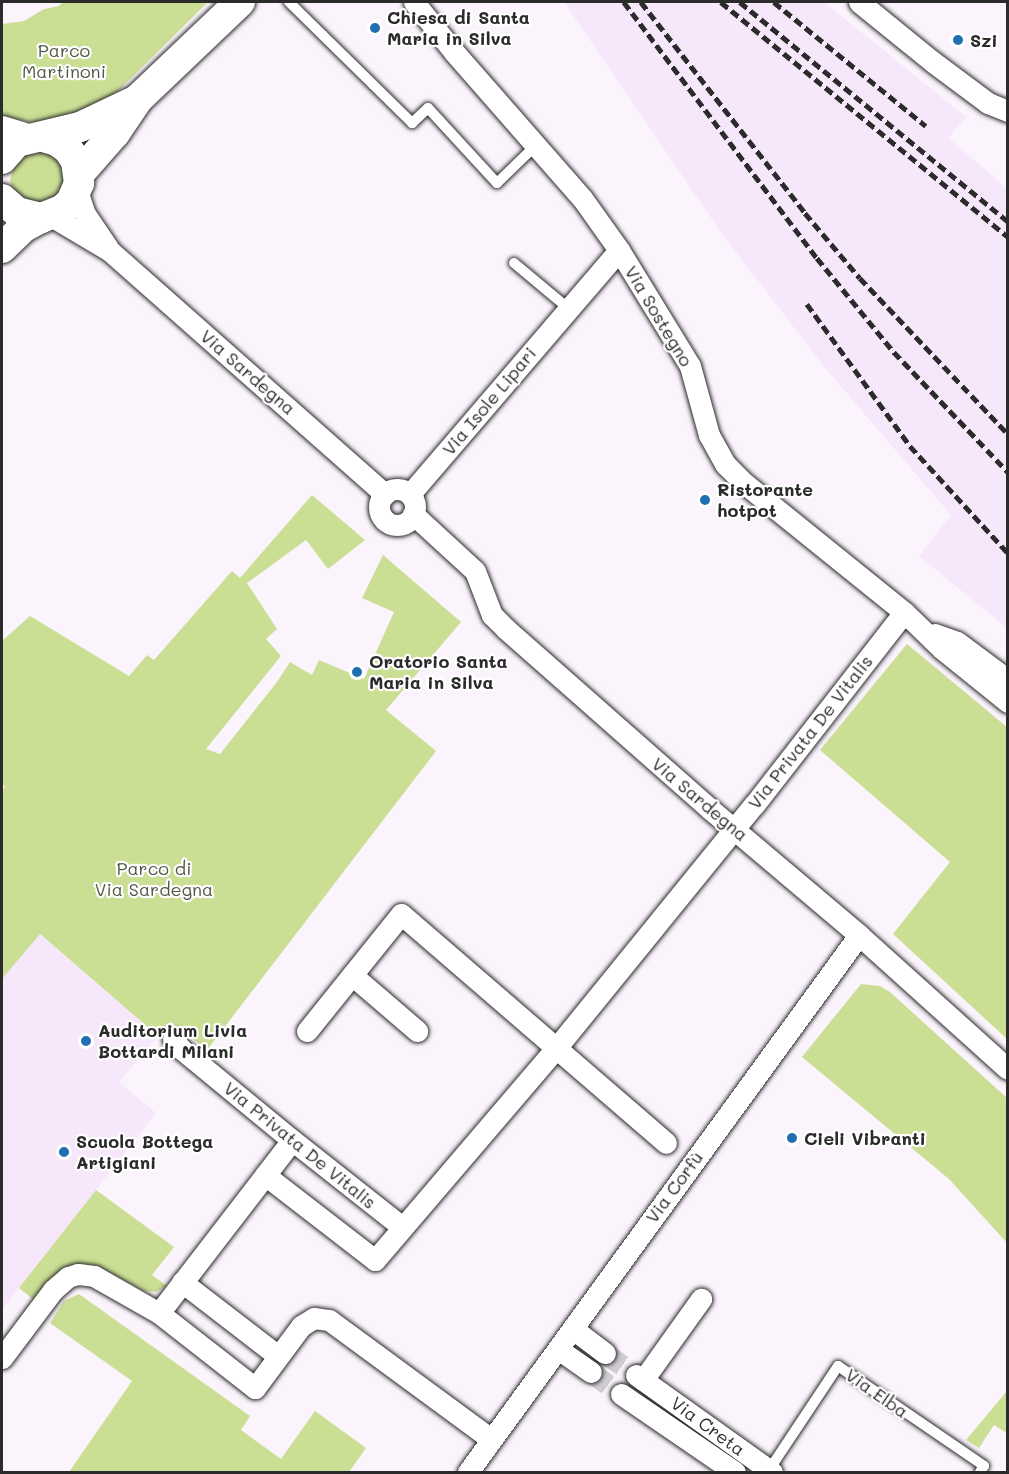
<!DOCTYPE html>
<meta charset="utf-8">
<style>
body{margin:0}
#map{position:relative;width:1009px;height:1474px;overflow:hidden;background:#fbf4fd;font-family:Mali,sans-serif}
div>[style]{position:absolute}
.built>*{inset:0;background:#f6e7fa}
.green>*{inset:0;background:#cadf94}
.minor-tunnel>*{height:21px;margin-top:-10.5px;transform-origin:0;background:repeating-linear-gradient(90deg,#d1ccd3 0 21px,transparent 0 31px)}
.roads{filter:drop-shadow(0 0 2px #2b2b2b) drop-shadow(0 0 2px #2b2b2b)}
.service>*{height:10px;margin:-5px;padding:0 5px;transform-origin:5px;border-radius:5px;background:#fff}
.minor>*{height:21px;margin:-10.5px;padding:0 10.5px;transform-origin:10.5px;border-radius:10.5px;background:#fff}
.minor>.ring{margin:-10.5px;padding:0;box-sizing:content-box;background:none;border:21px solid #fff;border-radius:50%}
.tertiary>*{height:26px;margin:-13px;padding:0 13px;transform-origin:13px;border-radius:13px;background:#fff}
.secondary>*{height:30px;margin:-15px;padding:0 15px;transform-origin:15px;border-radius:15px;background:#fff}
.rail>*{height:4.5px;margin-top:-2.25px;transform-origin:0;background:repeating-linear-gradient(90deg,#2b2b2b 0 9px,transparent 0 13.5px)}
.dots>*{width:16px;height:16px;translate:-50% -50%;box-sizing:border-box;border:3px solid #fff;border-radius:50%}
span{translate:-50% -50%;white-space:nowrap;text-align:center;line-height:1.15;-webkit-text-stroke:4.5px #fff;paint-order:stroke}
.poi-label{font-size:18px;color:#2b2b2b;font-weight:700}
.left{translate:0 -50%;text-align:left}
.park-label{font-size:18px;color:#535845}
.street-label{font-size:18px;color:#2b2b2b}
.frame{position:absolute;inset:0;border:3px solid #2b2b2b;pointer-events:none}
</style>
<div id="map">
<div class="built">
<i style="clip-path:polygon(564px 2px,824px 2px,966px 117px,948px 138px,1007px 188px,1007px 628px,919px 556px,951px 515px,826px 369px,722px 234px)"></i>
<i style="clip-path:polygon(39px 934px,158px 1036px,119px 1082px,156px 1113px,2px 1310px,2px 979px)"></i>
</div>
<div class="green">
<i style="clip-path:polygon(63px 2px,208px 2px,117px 92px,90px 110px,35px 122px,2px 117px,2px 24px,24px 21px,44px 9px,59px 6px)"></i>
<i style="clip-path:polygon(36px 148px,61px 158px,65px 193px,33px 207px,12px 190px,10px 181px,14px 163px,19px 156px)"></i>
<i style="clip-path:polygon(312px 495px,365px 540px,328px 569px,306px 540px,247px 583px,277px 629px,266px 639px,281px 656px,206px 749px,220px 754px,277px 682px,290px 662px,312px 675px,319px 660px,364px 679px,394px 612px,362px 598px,383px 555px,461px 622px,386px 710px,436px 751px,207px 1050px,171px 1022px,158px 1036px,40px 934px,2px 979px,2px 791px,5px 787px,2px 783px,2px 641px,30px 616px,129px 676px,147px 655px,154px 660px,232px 571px,240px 578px)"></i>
<i style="clip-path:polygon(907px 644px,1007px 727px,1007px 1039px,893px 934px,950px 862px,820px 750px)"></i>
<i style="clip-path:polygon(861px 984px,880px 986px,890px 992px,1007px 1098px,1007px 1243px,949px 1179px,802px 1057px)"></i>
<i style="clip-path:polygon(96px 1190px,174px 1247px,152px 1275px,167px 1286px,156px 1292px,145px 1291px,97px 1268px,34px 1300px,19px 1288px)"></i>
<i style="clip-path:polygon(79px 1294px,250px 1416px,241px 1430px,281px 1459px,315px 1411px,366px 1448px,349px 1472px,69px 1472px,132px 1381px,50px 1323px,64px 1301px)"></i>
<i style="clip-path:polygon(1007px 1391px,1007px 1429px,1005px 1432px,994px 1425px,979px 1448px,966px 1440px)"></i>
</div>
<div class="minor-tunnel">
<i style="left:605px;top:1353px;width:38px;rotate:35deg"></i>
<i style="left:591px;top:1372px;width:37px;rotate:36deg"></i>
</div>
<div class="roads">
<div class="service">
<i style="left:289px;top:2px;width:173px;rotate:44.5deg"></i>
<i style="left:412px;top:123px;width:22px;rotate:-43deg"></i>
<i style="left:428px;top:108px;width:102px;rotate:47.4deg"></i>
<i style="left:497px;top:183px;width:53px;rotate:-44.2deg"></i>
<i style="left:514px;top:263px;width:70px;rotate:39.8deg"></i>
<i style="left:769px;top:1470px;width:125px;rotate:-56.4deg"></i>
<i style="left:838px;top:1366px;width:177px;rotate:34.4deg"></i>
<i style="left:984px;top:1466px;width:7px;rotate:124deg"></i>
</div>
<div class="minor">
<i style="left:414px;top:2px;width:64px;rotate:51.3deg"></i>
<i style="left:454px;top:52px;width:194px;rotate:48.8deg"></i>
<i style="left:582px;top:198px;width:64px;rotate:54.6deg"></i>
<i style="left:619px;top:250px;width:136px;rotate:58.5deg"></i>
<i style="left:690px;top:366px;width:72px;rotate:74.6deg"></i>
<i style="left:709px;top:435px;width:33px;rotate:61deg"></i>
<i style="left:725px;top:464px;width:27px;rotate:45deg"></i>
<i style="left:744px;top:483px;width:206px;rotate:38.9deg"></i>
<i style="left:904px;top:612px;width:52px;rotate:44.2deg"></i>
<i style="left:941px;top:648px;width:86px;rotate:38.9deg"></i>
<i style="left:859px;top:2px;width:95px;rotate:39deg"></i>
<i style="left:933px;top:62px;width:69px;rotate:36.7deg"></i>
<i style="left:988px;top:103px;width:22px;rotate:22deg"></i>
<i style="left:77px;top:190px;width:25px;rotate:72deg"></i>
<i style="left:85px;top:214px;width:41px;rotate:55.9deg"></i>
<i style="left:51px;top:216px;width:69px;rotate:30.7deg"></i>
<i style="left:110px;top:251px;width:367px;rotate:41.5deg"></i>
<i class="ring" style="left:379px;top:489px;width:15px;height:15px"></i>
<i style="left:410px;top:494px;width:321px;rotate:-49.4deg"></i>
<i style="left:413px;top:514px;width:84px;rotate:42.6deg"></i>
<i style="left:475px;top:571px;width:47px;rotate:68.9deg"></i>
<i style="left:492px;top:615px;width:20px;rotate:45deg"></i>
<i style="left:506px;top:629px;width:272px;rotate:41.4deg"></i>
<i style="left:710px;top:809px;width:195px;rotate:40.2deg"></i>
<i style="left:859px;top:935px;width:200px;rotate:42deg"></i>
<i style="left:935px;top:634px;width:23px;rotate:20deg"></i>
<i style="left:957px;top:642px;width:64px;rotate:36.7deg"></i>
<i style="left:352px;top:975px;width:86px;rotate:40.7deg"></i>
<i style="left:307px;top:1031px;width:150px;rotate:-51.2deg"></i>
<i style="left:401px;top:914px;width:350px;rotate:40.8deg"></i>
<i style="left:173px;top:1039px;width:11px;rotate:52deg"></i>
<i style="left:180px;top:1048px;width:145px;rotate:39.4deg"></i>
<i style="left:292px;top:1140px;width:140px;rotate:38.3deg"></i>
<i style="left:265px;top:1175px;width:139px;rotate:37.7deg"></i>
<i style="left:375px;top:1260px;width:280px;rotate:-49.5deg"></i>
<i style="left:557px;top:1047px;width:312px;rotate:-50.9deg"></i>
<i style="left:754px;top:805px;width:244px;rotate:-52.1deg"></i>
<i style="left:182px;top:1282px;width:121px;rotate:37.6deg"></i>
<i style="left:159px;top:1313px;width:218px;rotate:-52.4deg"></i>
<i style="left:573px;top:1329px;width:40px;rotate:37deg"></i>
<i style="left:558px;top:1349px;width:40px;rotate:34.9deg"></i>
<i style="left:2px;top:1358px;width:85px;rotate:-53.1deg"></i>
<i style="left:53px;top:1290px;width:20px;rotate:-41deg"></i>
<i style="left:68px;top:1277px;width:10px;rotate:-17deg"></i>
<i style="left:78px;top:1274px;width:16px;rotate:7deg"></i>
<i style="left:94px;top:1276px;width:75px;rotate:29.6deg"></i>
<i style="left:159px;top:1313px;width:122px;rotate:38deg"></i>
<i style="left:255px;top:1388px;width:77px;rotate:-53.4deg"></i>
<i style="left:301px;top:1326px;width:15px;rotate:-32deg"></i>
<i style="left:314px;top:1318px;width:15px;rotate:8deg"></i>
<i style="left:329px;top:1320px;width:201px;rotate:36.3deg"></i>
<i style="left:636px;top:1375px;width:167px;rotate:35.5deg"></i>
<i style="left:643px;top:1380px;width:100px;rotate:-54.4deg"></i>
<i style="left:621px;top:1394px;width:138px;rotate:34.4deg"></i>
<i style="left:468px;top:1472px;width:664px;rotate:-53.94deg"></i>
</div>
<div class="tertiary">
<i style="left:2px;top:129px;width:28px;rotate:17deg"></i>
</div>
<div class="secondary">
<i style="left:2px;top:159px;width:23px;rotate:-49deg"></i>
<i style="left:17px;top:142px;width:65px;rotate:-13.4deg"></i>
<i style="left:80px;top:127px;width:61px;rotate:-25.3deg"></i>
<i style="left:79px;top:174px;width:55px;rotate:-48.7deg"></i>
<i style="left:115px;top:133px;width:41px;rotate:-55.9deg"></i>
<i style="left:138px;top:99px;width:141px;rotate:-43.6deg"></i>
<i style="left:2px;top:199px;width:20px;rotate:41deg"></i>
<i style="left:17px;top:212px;width:25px;rotate:14deg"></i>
<i style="left:41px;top:218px;width:22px;rotate:-21deg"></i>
<i style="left:62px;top:210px;width:12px;rotate:-42deg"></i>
<i style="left:71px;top:202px;width:21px;rotate:-67deg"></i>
<i style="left:79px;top:183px;width:22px;rotate:-98deg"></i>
<i style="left:76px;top:161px;width:14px;rotate:-124deg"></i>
<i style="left:68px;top:149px;width:14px;rotate:-144deg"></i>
<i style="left:57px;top:141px;width:15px;rotate:-164deg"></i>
<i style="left:2px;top:248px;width:30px;rotate:-44deg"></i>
<i style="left:24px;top:227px;width:19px;rotate:-28deg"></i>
</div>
</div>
<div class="rail">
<i style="left:624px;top:2px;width:321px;rotate:53deg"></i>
<i style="left:817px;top:258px;width:122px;rotate:50.7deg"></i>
<i style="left:894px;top:352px;width:166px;rotate:46.5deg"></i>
<i style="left:641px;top:2px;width:267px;rotate:52.1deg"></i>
<i style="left:805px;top:213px;width:85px;rotate:49.8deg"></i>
<i style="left:860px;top:278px;width:215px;rotate:46.5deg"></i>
<i style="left:721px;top:2px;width:371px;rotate:39.3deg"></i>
<i style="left:740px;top:2px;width:346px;rotate:39.3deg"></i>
<i style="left:774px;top:2px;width:196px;rotate:39.2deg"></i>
<i style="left:807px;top:304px;width:175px;rotate:54deg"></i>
<i style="left:910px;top:446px;width:145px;rotate:47.5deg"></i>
</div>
<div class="dots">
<i style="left:375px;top:28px;background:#1f6fb2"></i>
<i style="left:958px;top:40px;background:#1f6fb2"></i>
<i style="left:705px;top:500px;background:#1f6fb2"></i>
<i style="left:357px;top:672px;background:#1f6fb2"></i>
<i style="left:86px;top:1041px;background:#1f6fb2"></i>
<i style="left:792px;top:1138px;background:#1f6fb2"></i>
<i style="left:64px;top:1152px;background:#1f6fb2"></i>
</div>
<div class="poi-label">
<span class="left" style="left:387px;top:28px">Chiesa di Santa<br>Maria in Silva</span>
<span class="left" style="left:970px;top:40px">Szi</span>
<span class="left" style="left:717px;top:500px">Ristorante<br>hotpot</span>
<span class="left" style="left:369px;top:672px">Oratorio Santa<br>Maria in Silva</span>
<span class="left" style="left:98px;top:1041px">Auditorium Livia<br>Bottardi Milani</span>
<span class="left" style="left:804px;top:1138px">Cieli Vibranti</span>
<span class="left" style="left:76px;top:1152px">Scuola Bottega<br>Artigiani</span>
</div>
<div class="park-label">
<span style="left:64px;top:61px">Parco<br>Martinoni</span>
<span style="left:154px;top:879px">Parco di<br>Via Sardegna</span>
</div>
<div class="street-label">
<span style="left:659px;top:316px;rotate:59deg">Via Sostegno</span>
<span style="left:248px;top:372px;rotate:41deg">Via Sardegna</span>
<span style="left:489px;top:401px;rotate:-50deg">Via Isole Lipari</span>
<span style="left:810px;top:732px;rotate:-52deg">Via Privata De Vitalis</span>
<span style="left:700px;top:799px;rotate:40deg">Via Sardegna</span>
<span style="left:300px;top:1145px;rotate:39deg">Via Privata De Vitalis</span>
<span style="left:674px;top:1187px;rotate:-54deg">Via Corfù</span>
<span style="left:877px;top:1393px;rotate:35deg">Via Elba</span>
<span style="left:708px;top:1426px;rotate:36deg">Via Creta</span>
</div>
<div class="frame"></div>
</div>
